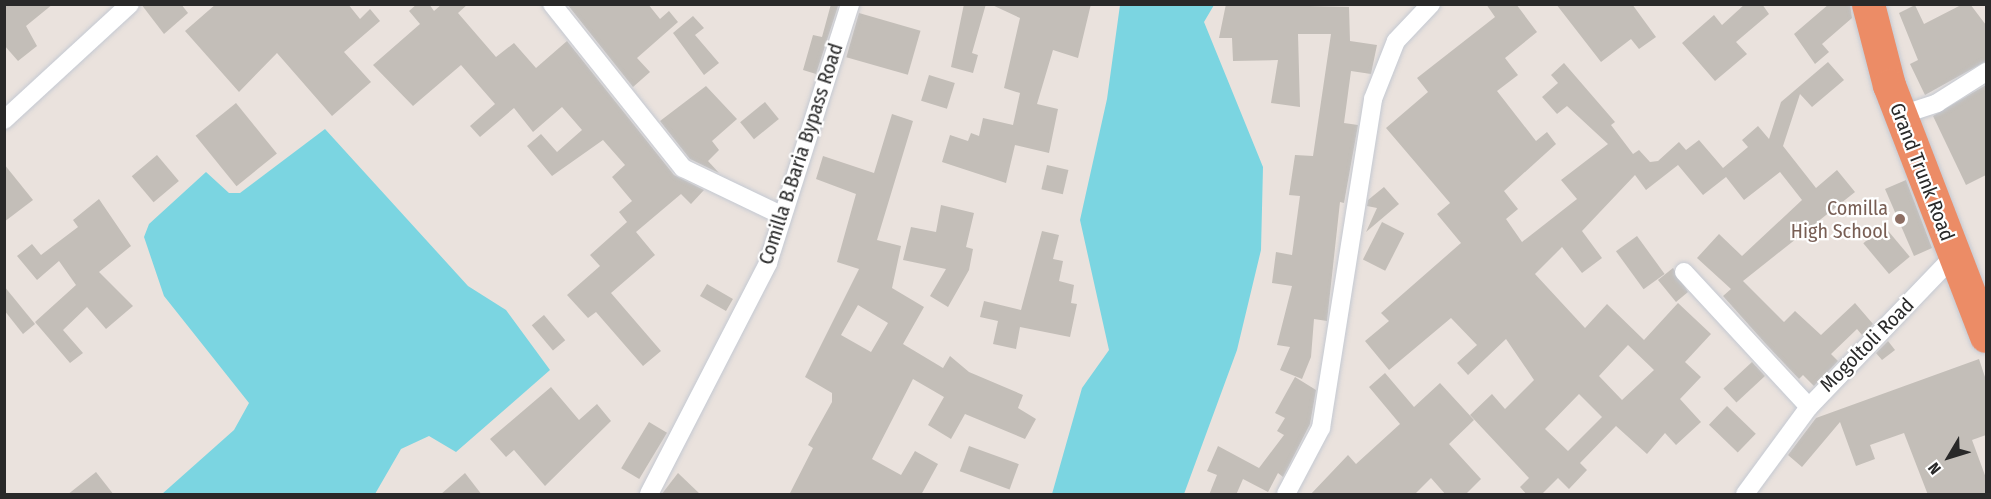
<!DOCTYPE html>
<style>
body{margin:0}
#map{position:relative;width:1991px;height:499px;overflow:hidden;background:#eae2dd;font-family:"Fira Sans Condensed",sans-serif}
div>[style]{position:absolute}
.water>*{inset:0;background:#7bd5e1}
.building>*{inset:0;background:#c3beb8;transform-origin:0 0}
.roads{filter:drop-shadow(0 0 2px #c4c9d2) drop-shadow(0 0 2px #c4c9d2)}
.street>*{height:18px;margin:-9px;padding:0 9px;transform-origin:9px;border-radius:9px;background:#fff}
.highway>*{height:33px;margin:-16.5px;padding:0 16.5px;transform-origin:16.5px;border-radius:16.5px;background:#ec8c66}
.dots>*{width:16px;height:16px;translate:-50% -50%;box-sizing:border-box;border:3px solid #fff;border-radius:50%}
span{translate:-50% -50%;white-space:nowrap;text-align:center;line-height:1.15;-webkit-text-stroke:4.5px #fff;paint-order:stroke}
.street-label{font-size:20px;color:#292929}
.education-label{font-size:20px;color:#785e54}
.right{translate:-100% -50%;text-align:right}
.frame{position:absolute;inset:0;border:6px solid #292929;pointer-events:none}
.north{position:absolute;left:1919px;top:427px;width:60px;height:60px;-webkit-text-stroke:4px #fff;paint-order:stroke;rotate:232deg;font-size:16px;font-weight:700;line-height:24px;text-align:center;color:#292929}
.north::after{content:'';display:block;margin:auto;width:21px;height:27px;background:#292929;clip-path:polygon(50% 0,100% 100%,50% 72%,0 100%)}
</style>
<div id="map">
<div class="water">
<i style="clip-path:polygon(1120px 5px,1214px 5px,1204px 22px,1263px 167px,1261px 250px,1237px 350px,1184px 494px,1052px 494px,1082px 388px,1109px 350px,1080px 220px,1107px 99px)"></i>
<i style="clip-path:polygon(325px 129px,468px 286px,506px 310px,550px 370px,456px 452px,429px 436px,401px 449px,375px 494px,162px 494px,234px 430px,249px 403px,164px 296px,144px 237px,149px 224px,206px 172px,229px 193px,240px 193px)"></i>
</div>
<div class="building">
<i style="clip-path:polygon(4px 4px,53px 4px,26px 26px,37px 46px,18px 61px,4px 45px)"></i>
<i style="clip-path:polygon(141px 4px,181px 4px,188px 13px,164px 34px)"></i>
<i style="clip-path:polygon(216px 4px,348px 4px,360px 19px,370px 9px,380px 21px,344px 52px,371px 82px,332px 116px,277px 53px,239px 92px,185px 31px)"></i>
<i style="clip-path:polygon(417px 4px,429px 4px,434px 11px,442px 4px,468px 4px,458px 13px,496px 57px,514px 43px,536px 68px,567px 41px,674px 175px,704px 190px,691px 204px,681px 194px,636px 232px,655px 255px,611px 293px,661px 351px,643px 366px,596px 312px,588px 318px,567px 295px,600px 266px,590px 255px,627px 222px,619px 212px,632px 201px,612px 177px,625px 165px,603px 140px,552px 176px,527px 146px,541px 134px,557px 152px,582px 130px,562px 107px,533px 132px,514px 108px,480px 137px,470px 126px,495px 104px,461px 65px,413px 106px,373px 65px,420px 24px,409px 11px)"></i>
<i style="clip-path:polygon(567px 4px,648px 4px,660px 19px,669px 11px,678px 22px,637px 58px,650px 72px,633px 87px)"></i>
<i style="clip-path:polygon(831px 4px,838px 6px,816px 74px,803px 70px,813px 35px,822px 37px)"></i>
<i style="clip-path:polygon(964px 4px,986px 4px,972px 53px,978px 55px,973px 73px,951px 67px)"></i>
<i style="clip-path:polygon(990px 4px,1091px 4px,1078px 58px,1053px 50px,1037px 104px,1058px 109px,1049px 153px,1015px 145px,1006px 183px,942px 162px,950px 135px,968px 141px,971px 133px,979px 136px,983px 118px,1013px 125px,1020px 93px,1004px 88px,1020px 18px)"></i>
<i style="clip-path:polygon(1226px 4px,1349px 7px,1350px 41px,1377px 45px,1371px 74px,1351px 71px,1344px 123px,1358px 125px,1344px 203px,1340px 202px,1327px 321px,1314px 319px,1311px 357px,1302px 379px,1280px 370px,1290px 347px,1277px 345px,1292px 286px,1272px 283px,1276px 252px,1292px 255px,1300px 196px,1289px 195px,1295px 155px,1313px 156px,1331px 34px,1298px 34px,1300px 107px,1271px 103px,1278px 60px,1233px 61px,1232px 38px,1219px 38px)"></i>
<i style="clip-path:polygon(evenodd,1486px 4px,1516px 4px,1537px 32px,1505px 58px,1518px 75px,1497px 91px,1536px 141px,1547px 132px,1556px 144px,1504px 191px,1518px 209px,1506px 219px,1522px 242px,1577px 199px,1561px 180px,1608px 144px,1567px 106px,1557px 114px,1542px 97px,1558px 83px,1551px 75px,1564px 63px,1615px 122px,1611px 125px,1633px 154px,1639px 150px,1650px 162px,1658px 161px,1679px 142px,1686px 150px,1699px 140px,1723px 168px,1748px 147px,1742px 140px,1758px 126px,1769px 139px,1781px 102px,1828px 62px,1844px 80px,1812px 107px,1800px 94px,1783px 146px,1816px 188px,1837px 170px,1855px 192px,1743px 281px,1784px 322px,1795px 311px,1821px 335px,1855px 303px,1873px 324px,1862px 335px,1857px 329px,1831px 354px,1838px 361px,1814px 386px,1803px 375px,1799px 379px,1765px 343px,1723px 296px,1731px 289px,1697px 258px,1719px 234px,1742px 256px,1802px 200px,1780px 172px,1744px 200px,1726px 177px,1703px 195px,1678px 165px,1646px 190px,1635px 175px,1582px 231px,1602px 258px,1582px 273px,1562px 247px,1535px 274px,1585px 328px,1607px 304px,1644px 340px,1678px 303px,1711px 334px,1685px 362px,1701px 377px,1680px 399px,1701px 422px,1676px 445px,1665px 433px,1647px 454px,1616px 426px,1580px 463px,1587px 470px,1569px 489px,1558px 478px,1541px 495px,1527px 495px,1520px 487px,1529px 478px,1470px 415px,1492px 394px,1505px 409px,1534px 380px,1506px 339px,1468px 375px,1457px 363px,1477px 345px,1451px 318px,1389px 370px,1365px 341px,1389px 321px,1381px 313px,1461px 243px,1437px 214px,1450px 203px,1386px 128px,1428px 92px,1417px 78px,1495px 17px,1486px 4px,1628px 345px,1654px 370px,1622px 400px,1599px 376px,1628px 345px,1486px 4px,1579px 394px,1602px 417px,1568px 451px,1545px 429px,1579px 394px)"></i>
<i style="clip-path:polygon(1556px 4px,1632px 4px,1656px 37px,1639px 49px,1631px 39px,1601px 62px)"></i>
<i style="clip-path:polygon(1745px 4px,1762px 4px,1769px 14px,1736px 42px,1747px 54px,1715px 81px,1682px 43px,1714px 15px,1722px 25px)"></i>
<i style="clip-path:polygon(1829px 4px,1850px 4px,1852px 18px,1822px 44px,1829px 52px,1815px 64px,1794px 34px)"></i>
<i style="clip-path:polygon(1963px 4px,1970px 4px,1986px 25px,1986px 61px,1925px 95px,1910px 64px,1918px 60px,1899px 13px,1915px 5px,1924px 24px)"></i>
<i style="left:859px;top:13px;width:64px;height:46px;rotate:16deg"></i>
<i style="clip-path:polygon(693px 16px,704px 28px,695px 35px,719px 63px,704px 75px,673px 33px)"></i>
<i style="left:929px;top:75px;width:27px;height:27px;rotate:17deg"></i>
<i style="clip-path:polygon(1986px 85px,1986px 175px,1966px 185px,1933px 116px)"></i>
<i style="clip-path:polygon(706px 86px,737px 119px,712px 141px,719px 150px,708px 161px,719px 173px,690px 159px,660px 121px)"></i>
<i style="left:765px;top:102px;width:22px;height:32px;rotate:51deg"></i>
<i style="left:236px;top:103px;width:65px;height:52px;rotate:51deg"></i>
<i style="clip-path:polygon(evenodd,892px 114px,913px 121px,877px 240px,901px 246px,892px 288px,924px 307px,903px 344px,943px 368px,950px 356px,969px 372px,1023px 395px,1018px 408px,1036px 419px,1025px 439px,965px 414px,951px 439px,928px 425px,944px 397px,913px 379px,872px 459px,901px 475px,915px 451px,938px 464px,921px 495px,789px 495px,813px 448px,808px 445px,832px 402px,832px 393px,805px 377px,859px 269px,837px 262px,856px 194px,816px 179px,823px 156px,874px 173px,892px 114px,858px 305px,888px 323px,871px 352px,841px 335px,858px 305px)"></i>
<i style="left:157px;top:155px;width:34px;height:33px;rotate:50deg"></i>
<i style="clip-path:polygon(4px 164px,33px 200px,4px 222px)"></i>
<i style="left:1047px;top:165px;width:22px;height:25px;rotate:13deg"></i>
<i style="clip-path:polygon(1906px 180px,1932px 248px,1914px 256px,1885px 189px)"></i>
<i style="clip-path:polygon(1384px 187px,1399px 204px,1366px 232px,1377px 208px,1367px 206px,1368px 200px)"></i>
<i style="clip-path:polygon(99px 199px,131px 246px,99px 272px,133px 306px,106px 329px,87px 307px,63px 330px,83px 353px,70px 363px,35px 322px,76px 285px,59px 261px,37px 280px,17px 256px,32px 244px,41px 255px,78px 227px,73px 220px)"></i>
<i style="clip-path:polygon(941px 205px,974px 213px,966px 247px,973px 249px,969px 270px,948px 307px,930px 296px,946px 269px,903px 260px,911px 227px,936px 232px)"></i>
<i style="left:1382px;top:222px;width:25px;height:42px;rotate:27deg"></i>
<i style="left:1884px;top:226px;width:40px;height:27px;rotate:50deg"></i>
<i style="clip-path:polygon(1042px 231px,1059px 235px,1053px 259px,1063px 261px,1059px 281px,1074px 285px,1071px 303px,1077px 304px,1070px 337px,1020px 327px,1016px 349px,993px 344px,998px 321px,980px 317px,984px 301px,1021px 310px)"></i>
<i style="left:1637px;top:236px;width:47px;height:26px;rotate:54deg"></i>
<i style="clip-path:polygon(1673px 268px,1688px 292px,1676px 302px,1658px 280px)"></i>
<i style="left:707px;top:284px;width:30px;height:14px;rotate:30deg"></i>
<i style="clip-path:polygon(4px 286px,35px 324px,23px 334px,4px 310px)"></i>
<i style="left:544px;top:315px;width:33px;height:16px;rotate:50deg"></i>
<i style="clip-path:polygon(1888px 341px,1895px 350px,1882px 360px,1876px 353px)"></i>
<i style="clip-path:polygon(1979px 359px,1986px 380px,1986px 435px,1972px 440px,1986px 478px,1986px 495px,1928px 495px,1904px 433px,1870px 445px,1875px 459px,1856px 466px,1840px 422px,1802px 467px,1788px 455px,1816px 418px)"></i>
<i style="left:1752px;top:362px;width:19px;height:39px;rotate:47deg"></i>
<i style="clip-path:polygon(1385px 373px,1414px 407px,1440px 383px,1474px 420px,1449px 444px,1481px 479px,1465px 495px,1446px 495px,1431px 478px,1414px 495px,1310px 495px,1348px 455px,1356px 464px,1400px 424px,1369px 387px)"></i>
<i style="clip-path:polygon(1295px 377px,1316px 390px,1310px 424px,1283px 477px,1278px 473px,1268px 492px,1243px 479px,1236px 495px,1209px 495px,1217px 475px,1207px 471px,1218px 446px,1259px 468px,1284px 435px,1277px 431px,1285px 418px,1275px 413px)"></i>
<i style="clip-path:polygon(551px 387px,579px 420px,597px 404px,611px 421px,545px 486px,514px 450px,506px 457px,490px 439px)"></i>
<i style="left:1727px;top:406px;width:40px;height:26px;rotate:44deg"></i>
<i style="left:649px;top:422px;width:21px;height:54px;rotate:31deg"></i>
<i style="left:969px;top:446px;width:53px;height:27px;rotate:20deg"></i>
<i style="clip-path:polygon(96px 472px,114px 495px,67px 495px)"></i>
<i style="clip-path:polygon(465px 473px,482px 495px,440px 495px)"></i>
<i style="clip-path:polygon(678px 473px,701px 495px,661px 495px)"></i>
</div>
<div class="roads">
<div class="street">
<i style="left:552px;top:4px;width:210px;rotate:51.4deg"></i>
<i style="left:683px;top:168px;width:109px;rotate:25.6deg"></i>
<i style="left:1901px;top:115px;width:38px;rotate:-18deg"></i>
<i style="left:1937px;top:103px;width:58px;rotate:-32.3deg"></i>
<i style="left:4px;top:120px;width:171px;rotate:-42.6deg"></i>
<i style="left:1684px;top:272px;width:184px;rotate:47.2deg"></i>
<i style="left:1809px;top:407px;width:209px;rotate:-46.2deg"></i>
<i style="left:649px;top:494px;width:260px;rotate:-62.7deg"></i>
<i style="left:768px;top:263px;width:272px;rotate:-72.4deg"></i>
<i style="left:1286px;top:494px;width:75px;rotate:-62.1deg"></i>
<i style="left:1321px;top:428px;width:333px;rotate:-81deg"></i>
<i style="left:1373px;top:99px;width:62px;rotate:-68.4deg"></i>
<i style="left:1396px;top:41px;width:51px;rotate:-46.6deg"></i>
<i style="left:1745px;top:494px;width:108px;rotate:-53.7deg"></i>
</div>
<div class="highway">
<i style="left:1868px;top:4px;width:84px;rotate:75.5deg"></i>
<i style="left:1889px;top:85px;width:269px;rotate:68.9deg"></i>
</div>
</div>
<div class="dots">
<i style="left:1900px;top:219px;background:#8d6e63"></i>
</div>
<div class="street-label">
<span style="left:801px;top:154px;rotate:-72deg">Comilla B.Baria Bypass Road</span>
<span style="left:1922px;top:172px;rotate:69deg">Grand Trunk Road</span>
<span style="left:1867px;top:345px;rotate:-45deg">Mogoltoli Road</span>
</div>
<div class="education-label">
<span class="right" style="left:1888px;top:220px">Comilla<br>High School</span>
</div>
<div class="frame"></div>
<div class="north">N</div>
</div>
